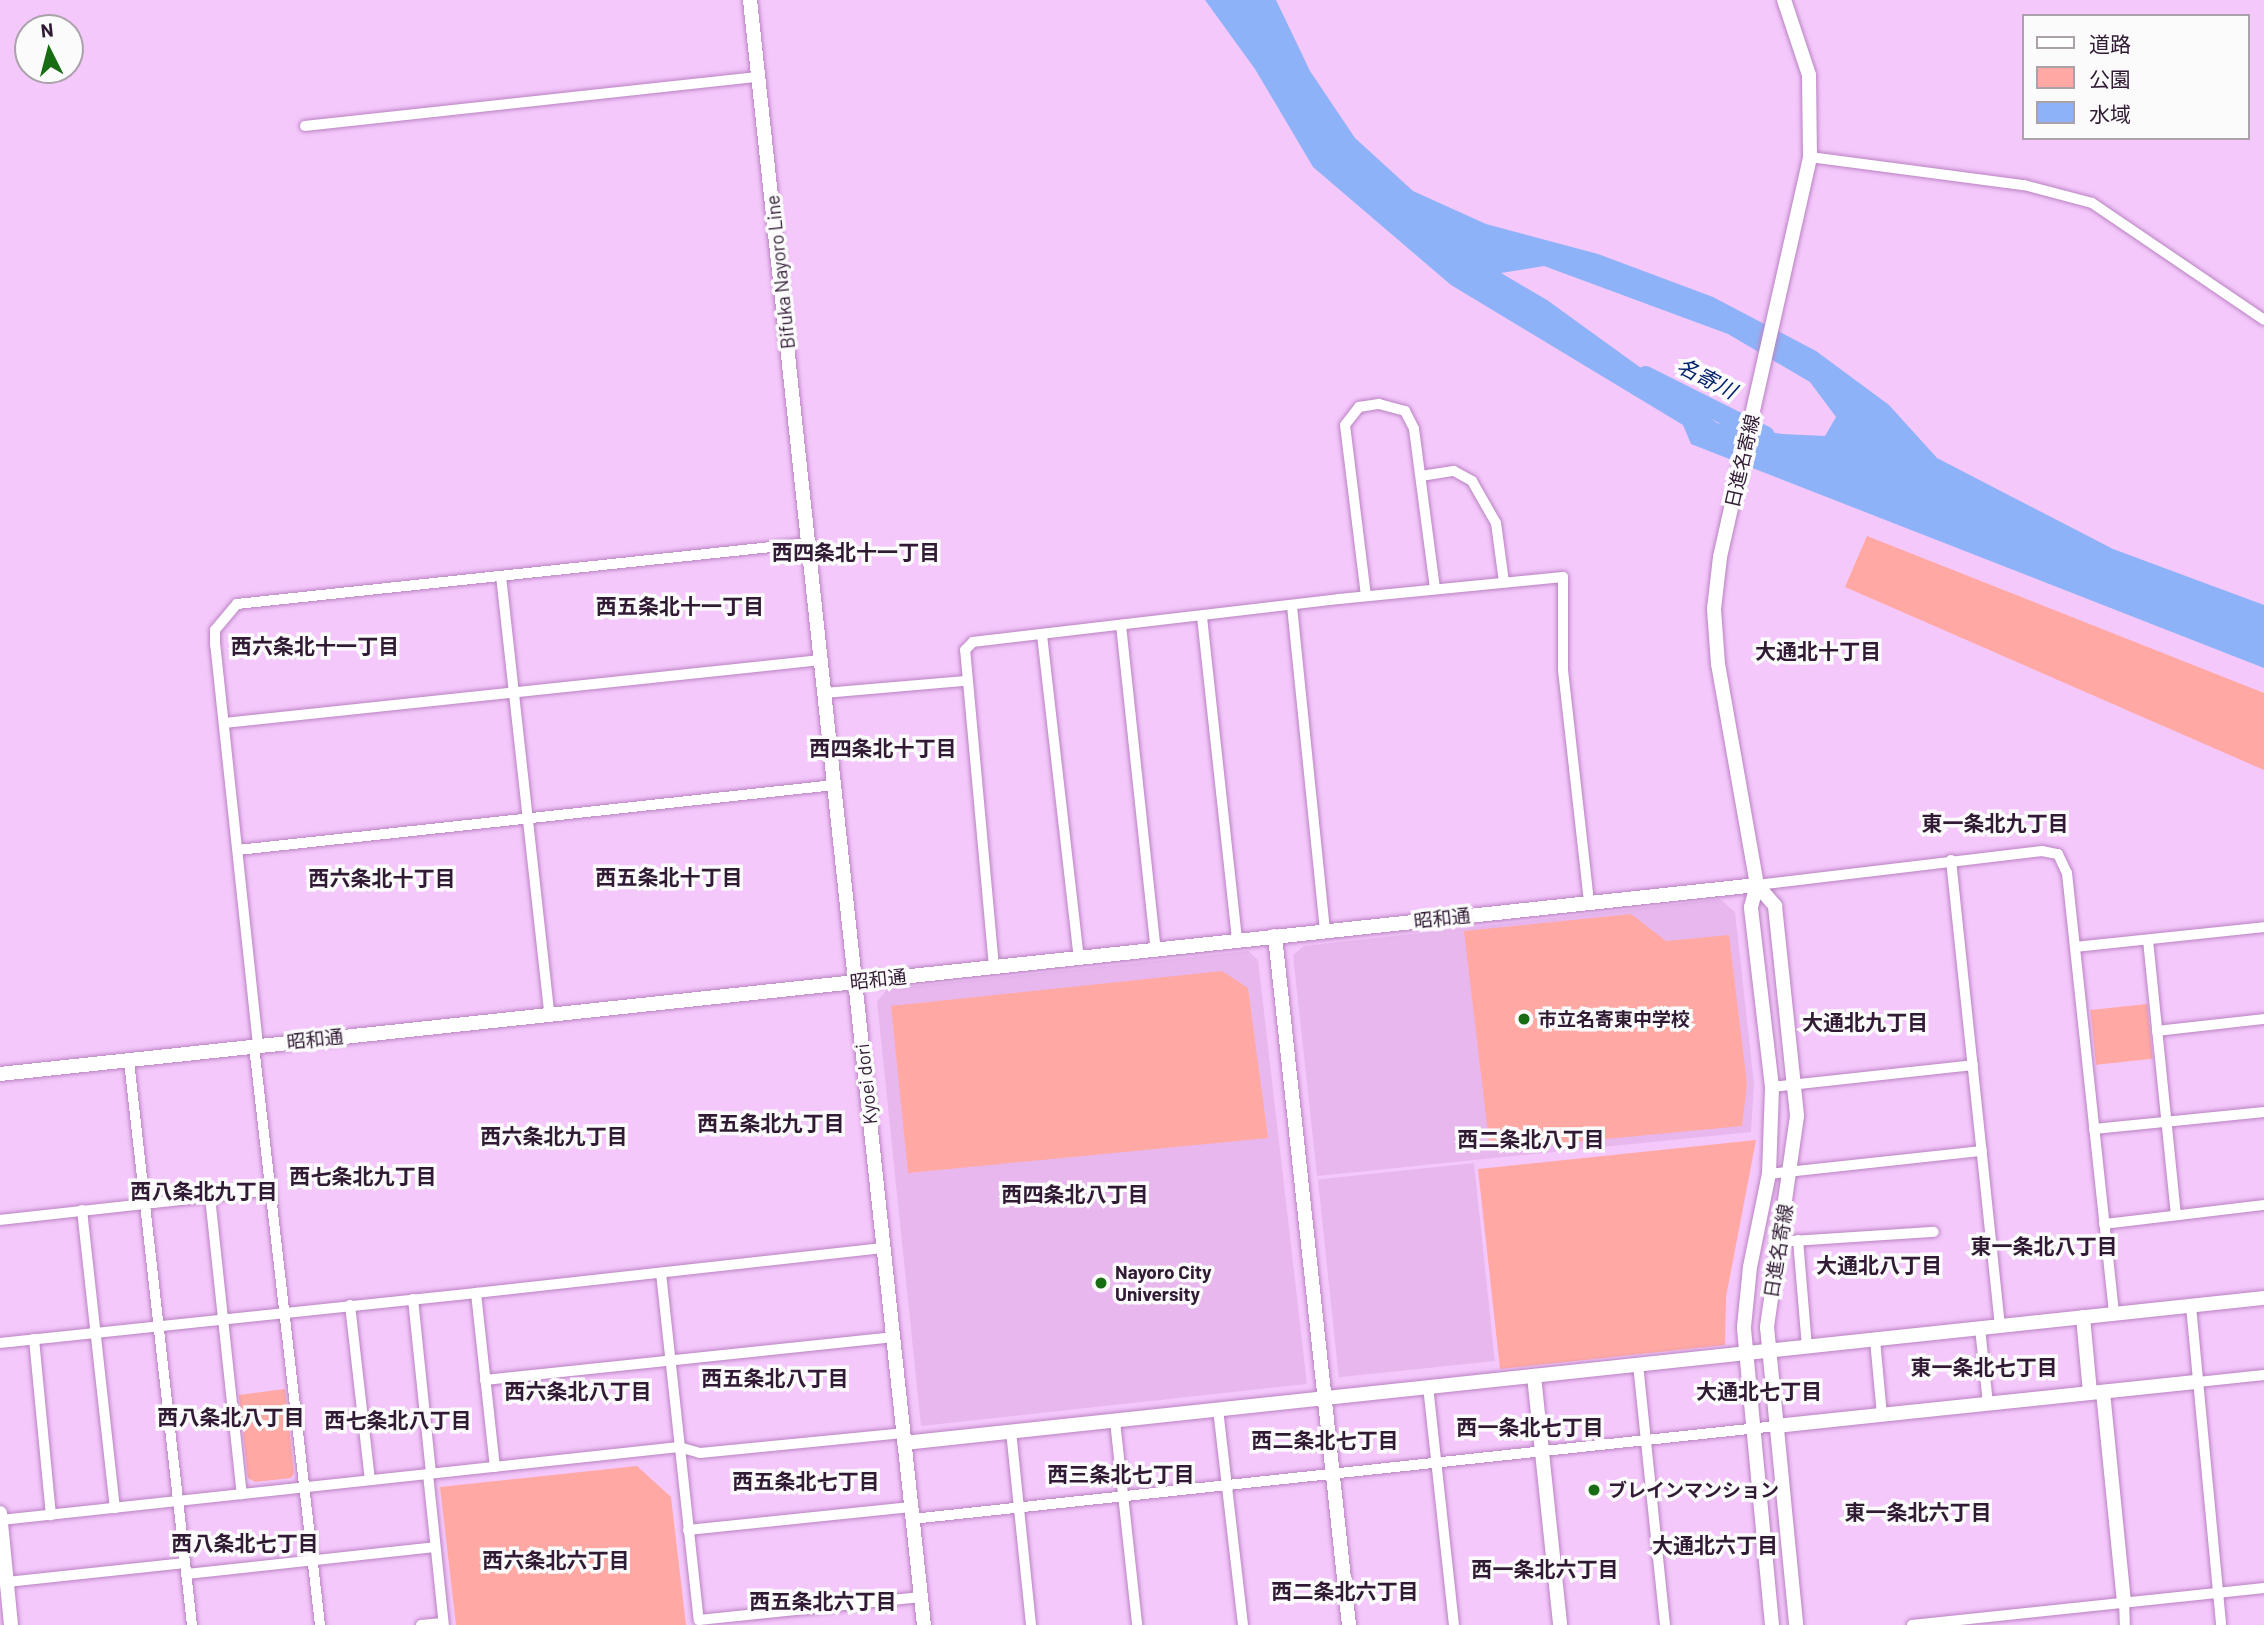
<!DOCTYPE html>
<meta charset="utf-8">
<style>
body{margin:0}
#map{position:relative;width:2264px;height:1625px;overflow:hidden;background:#f5c8fc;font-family:Barlow,"Noto Sans JP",sans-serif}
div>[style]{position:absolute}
.built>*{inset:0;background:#e8b7ee;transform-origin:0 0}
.green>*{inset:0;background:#ffa8a4;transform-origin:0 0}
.water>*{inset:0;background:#8eb2f7}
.river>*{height:19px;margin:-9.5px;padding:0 9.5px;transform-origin:9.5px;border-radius:9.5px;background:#8eb2f7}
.roads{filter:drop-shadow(0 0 2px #b983c1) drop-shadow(0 0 2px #b983c1)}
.street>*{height:10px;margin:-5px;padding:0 5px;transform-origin:5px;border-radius:5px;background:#fff}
.secondary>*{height:14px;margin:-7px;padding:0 7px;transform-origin:7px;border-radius:7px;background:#fff}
.dots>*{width:19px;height:19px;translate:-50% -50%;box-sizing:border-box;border:4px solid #fbfbfb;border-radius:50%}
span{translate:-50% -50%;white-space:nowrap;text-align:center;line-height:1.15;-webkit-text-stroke:7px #fbfbfb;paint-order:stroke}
.street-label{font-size:19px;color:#311b34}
.poi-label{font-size:19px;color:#311b34;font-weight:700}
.left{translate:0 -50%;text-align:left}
.water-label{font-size:21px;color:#01216a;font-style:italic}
.neighbourhood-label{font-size:21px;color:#311b34;font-weight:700}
.legend{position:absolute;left:2022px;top:14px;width:228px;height:126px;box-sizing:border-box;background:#fbfbfb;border:2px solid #aaa1ab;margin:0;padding:9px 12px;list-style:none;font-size:21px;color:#311b34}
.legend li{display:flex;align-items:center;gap:14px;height:35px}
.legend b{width:35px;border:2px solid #aaa1ab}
.north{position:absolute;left:14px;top:14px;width:70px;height:70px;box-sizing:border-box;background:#fbfbfb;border:2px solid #aaa1ab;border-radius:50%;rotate:354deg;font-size:19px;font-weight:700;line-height:28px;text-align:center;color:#311b34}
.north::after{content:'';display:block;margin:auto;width:24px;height:32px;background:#186c13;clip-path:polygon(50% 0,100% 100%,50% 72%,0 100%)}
</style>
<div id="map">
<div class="built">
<i style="clip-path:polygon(1720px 899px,1735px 912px,1754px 1084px,1751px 1132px,1317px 1176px,1293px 955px,1304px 946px)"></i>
<i style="clip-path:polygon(1248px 951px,1258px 960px,1307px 1384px,921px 1426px,877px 1001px,888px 989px)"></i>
<i style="left:1474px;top:1163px;width:199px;height:157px;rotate:84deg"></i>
</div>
<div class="green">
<i style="clip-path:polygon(1867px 536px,2264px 693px,2264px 770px,1845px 587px)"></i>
<i style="clip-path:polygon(1631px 914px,1666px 941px,1729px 935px,1747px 1084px,1742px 1126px,1490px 1150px,1464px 931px)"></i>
<i style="clip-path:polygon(1222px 971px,1248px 988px,1268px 1138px,908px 1173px,891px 1006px)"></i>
<i style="left:2147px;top:1004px;width:55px;height:57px;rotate:84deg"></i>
<i style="clip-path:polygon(1756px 1140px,1726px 1297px,1725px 1345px,1500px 1369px,1478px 1169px)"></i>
<i style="clip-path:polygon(285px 1389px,294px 1473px,291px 1478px,255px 1482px,248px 1478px,239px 1395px)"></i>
<i style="clip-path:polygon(637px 1466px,671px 1497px,686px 1625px,456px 1625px,440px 1487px)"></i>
</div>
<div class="water">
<i style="clip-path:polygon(evenodd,1205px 0,1276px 0,1310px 71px,1355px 138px,1413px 191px,1486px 224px,1598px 254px,1713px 297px,1816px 351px,1889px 405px,1937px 458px,2113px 549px,2264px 605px,2264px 668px,1691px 444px,1683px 425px,1451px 285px,1313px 167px,1255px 69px,1205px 0,1544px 266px,1728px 334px,1810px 382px,1836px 417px,1825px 436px,1782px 434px,1717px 423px,1547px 300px,1501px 273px,1544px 266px)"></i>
</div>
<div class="river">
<i style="left:1645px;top:375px;width:134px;rotate:26.6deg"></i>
</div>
<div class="roads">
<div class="street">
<i style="left:305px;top:126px;width:457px;rotate:-6.2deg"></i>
<i style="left:1810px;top:157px;width:216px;rotate:7.5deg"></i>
<i style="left:2024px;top:185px;width:70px;rotate:14.8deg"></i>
<i style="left:2092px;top:203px;width:208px;rotate:34.2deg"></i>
<i style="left:1421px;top:476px;width:33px;rotate:-9deg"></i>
<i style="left:1454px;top:471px;width:21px;rotate:29deg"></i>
<i style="left:1472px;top:481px;width:48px;rotate:60.3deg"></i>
<i style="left:1496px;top:523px;width:60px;rotate:82.3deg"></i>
<i style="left:501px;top:576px;width:441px;rotate:83.7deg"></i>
<i style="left:1366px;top:596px;width:172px;rotate:-97deg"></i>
<i style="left:1345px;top:425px;width:23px;rotate:-52deg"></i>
<i style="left:1359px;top:407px;width:20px;rotate:-9deg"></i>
<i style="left:1379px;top:404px;width:27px;rotate:15deg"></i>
<i style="left:1405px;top:411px;width:20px;rotate:63deg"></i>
<i style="left:1414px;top:429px;width:160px;rotate:82.5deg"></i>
<i style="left:1292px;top:606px;width:328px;rotate:84.2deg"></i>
<i style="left:1202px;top:617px;width:325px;rotate:83.8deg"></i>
<i style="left:1121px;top:625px;width:327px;rotate:83.9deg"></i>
<i style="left:1042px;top:635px;width:325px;rotate:83.5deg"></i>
<i style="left:824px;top:693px;width:142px;rotate:-4.9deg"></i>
<i style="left:224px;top:723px;width:600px;rotate:-6.02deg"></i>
<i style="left:238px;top:850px;width:600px;rotate:-6.22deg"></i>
<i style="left:1951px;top:860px;width:469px;rotate:84deg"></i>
<i style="left:1757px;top:885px;width:287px;rotate:-6.8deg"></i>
<i style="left:2042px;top:851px;width:16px;rotate:11deg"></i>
<i style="left:2058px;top:854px;width:21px;rotate:65deg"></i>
<i style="left:2067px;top:873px;width:443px;rotate:83.9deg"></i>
<i style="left:2148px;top:940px;width:276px;rotate:84.2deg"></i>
<i style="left:2075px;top:947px;width:190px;rotate:-6deg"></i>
<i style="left:994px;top:967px;width:318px;rotate:-95.2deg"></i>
<i style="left:965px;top:650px;width:11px;rotate:-45deg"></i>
<i style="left:973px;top:642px;width:369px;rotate:-6.7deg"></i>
<i style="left:1339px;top:599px;width:225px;rotate:-5.6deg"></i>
<i style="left:1563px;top:577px;width:93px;rotate:90deg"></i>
<i style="left:1563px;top:670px;width:233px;rotate:83.6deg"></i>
<i style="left:2157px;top:1031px;width:108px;rotate:-6.4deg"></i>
<i style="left:258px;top:1045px;width:402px;rotate:-96.1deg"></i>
<i style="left:215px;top:645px;width:15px;rotate:-90deg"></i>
<i style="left:215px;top:630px;width:34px;rotate:-50deg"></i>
<i style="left:237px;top:604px;width:575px;rotate:-6.09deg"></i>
<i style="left:254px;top:1046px;width:583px;rotate:83.5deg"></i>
<i style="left:129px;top:1061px;width:568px;rotate:83.63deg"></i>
<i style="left:1772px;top:1087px;width:202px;rotate:-6.2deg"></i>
<i style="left:2094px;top:1129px;width:171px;rotate:-5.7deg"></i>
<i style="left:1769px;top:1174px;width:214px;rotate:-6.2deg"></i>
<i style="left:210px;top:1197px;width:299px;rotate:83.9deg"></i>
<i style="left:82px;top:1210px;width:300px;rotate:83.7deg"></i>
<i style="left:0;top:1220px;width:272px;rotate:-6.3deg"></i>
<i style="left:2104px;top:1224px;width:161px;rotate:-6.8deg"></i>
<i style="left:1798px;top:1240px;width:107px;rotate:85.2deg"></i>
<i style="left:1778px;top:1242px;width:156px;rotate:-3.7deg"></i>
<i style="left:661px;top:1273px;width:349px;rotate:83.8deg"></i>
<i style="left:699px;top:1620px;width:223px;rotate:-5.9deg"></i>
<i style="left:476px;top:1293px;width:409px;rotate:-6.3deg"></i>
<i style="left:413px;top:1299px;width:175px;rotate:84.1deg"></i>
<i style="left:350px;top:1305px;width:176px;rotate:83.5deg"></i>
<i style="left:2191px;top:1306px;width:320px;rotate:84.6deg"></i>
<i style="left:1980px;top:1328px;width:76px;rotate:84deg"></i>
<i style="left:34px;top:1339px;width:177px;rotate:84.5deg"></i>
<i style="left:1875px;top:1340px;width:76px;rotate:84.7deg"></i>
<i style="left:0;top:1343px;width:479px;rotate:-6deg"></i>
<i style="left:476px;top:1293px;width:175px;rotate:83.8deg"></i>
<i style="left:1638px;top:1364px;width:262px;rotate:84.1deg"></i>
<i style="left:485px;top:1380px;width:409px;rotate:-6deg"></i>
<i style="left:2198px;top:1382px;width:66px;rotate:-6.1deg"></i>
<i style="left:1428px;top:1386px;width:240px;rotate:83.8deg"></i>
<i style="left:1218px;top:1409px;width:217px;rotate:83.4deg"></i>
<i style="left:1115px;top:1421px;width:205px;rotate:83.8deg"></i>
<i style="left:1011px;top:1431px;width:195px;rotate:84.1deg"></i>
<i style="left:428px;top:1474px;width:152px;rotate:84deg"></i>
<i style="left:912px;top:1519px;width:869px;rotate:-6.14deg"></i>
<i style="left:1px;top:1520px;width:682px;rotate:-6.15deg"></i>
<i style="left:679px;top:1447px;width:22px;rotate:16deg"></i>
<i style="left:700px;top:1453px;width:204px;rotate:-5.6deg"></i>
<i style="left:688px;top:1530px;width:224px;rotate:-5.9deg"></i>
<i style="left:187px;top:1574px;width:249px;rotate:-6.2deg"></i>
<i style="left:7px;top:1582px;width:179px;rotate:-6.1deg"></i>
<i style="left:2124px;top:1601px;width:24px;rotate:88deg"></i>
<i style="left:421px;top:1625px;width:22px;rotate:-5deg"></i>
<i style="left:1912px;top:1625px;width:354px;rotate:-6deg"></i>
</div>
<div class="secondary">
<i style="left:750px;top:0;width:1634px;rotate:83.89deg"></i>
<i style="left:1757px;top:885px;width:28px;rotate:49deg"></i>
<i style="left:1775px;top:906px;width:211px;rotate:84deg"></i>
<i style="left:1797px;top:1116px;width:213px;rotate:98.1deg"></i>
<i style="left:1767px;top:1327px;width:299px;rotate:84.4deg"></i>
<i style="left:1275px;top:936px;width:693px;rotate:83.87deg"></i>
<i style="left:0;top:1074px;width:1767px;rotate:-6.14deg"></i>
<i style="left:2083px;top:1317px;width:76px;rotate:84.7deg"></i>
<i style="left:1534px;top:1376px;width:250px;rotate:84deg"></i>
<i style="left:2103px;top:1392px;width:210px;rotate:84.3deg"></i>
<i style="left:1776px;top:1426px;width:424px;rotate:-6deg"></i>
<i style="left:904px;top:1443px;width:1368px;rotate:-6.09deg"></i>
<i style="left:0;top:1513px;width:113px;rotate:84.4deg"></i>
<i style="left:1772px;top:1625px;width:299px;rotate:-95.4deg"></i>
<i style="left:1744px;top:1327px;width:60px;rotate:-84.3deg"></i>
<i style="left:1750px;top:1267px;width:95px;rotate:-78.5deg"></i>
<i style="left:1769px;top:1174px;width:87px;rotate:-88deg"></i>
<i style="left:1772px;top:1087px;width:181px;rotate:-96.7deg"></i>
<i style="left:1751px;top:907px;width:23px;rotate:-75deg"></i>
<i style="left:1757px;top:885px;width:224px;rotate:-100deg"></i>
<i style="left:1718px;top:664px;width:55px;rotate:-94.2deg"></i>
<i style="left:1714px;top:609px;width:52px;rotate:-83.4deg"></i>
<i style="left:1720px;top:557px;width:410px;rotate:-77.3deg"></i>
<i style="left:1810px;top:157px;width:82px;rotate:-90.7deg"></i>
<i style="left:1809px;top:75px;width:79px;rotate:-108.4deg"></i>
</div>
</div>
<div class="dots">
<i style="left:1524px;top:1019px;background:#186c13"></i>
<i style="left:1101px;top:1283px;background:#186c13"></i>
<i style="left:1594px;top:1490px;background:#186c13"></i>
</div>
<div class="street-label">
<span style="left:780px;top:272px;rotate:-96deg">Bifuka Nayoro Line</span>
<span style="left:1742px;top:461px;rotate:-77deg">日進名寄線</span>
<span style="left:1442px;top:918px;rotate:-6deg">昭和通</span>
<span style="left:878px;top:979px;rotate:-6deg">昭和通</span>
<span style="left:315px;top:1039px;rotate:-6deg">昭和通</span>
<span style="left:866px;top:1084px;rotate:-96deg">Kyoei dori</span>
<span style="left:1778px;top:1251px;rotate:-81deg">日進名寄線</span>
</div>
<div class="poi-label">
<span class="left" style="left:1538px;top:1019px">市立名寄東中学校</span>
<span class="left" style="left:1115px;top:1283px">Nayoro City<br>University</span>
<span class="left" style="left:1608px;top:1490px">ブレインマンション</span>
</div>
<div class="water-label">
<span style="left:1707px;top:378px;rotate:27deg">名寄川</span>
</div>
<div class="neighbourhood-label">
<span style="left:856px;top:552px">西四条北十一丁目</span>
<span style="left:680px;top:606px">西五条北十一丁目</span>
<span style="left:315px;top:646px">西六条北十一丁目</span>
<span style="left:1818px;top:651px">大通北十丁目</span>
<span style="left:883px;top:748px">西四条北十丁目</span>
<span style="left:1995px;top:823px">東一条北九丁目</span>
<span style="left:669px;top:877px">西五条北十丁目</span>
<span style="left:382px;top:878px">西六条北十丁目</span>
<span style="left:1865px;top:1022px">大通北九丁目</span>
<span style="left:771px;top:1123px">西五条北九丁目</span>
<span style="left:554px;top:1136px">西六条北九丁目</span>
<span style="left:1531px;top:1139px">西二条北八丁目</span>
<span style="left:363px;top:1176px">西七条北九丁目</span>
<span style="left:204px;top:1191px">西八条北九丁目</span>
<span style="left:1075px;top:1194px">西四条北八丁目</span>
<span style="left:2044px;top:1246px">東一条北八丁目</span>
<span style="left:1879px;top:1265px">大通北八丁目</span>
<span style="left:1984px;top:1367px">東一条北七丁目</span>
<span style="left:775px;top:1378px">西五条北八丁目</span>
<span style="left:578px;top:1391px">西六条北八丁目</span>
<span style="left:1759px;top:1391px">大通北七丁目</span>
<span style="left:231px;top:1417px">西八条北八丁目</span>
<span style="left:398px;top:1420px">西七条北八丁目</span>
<span style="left:1530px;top:1427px">西一条北七丁目</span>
<span style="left:1325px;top:1440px">西二条北七丁目</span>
<span style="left:1121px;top:1474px">西三条北七丁目</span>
<span style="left:806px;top:1481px">西五条北七丁目</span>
<span style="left:1918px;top:1512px">東一条北六丁目</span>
<span style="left:245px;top:1543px">西八条北七丁目</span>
<span style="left:1715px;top:1545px">大通北六丁目</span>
<span style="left:556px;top:1560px">西六条北六丁目</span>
<span style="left:1545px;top:1569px">西一条北六丁目</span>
<span style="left:1345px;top:1591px">西二条北六丁目</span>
<span style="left:823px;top:1601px">西五条北六丁目</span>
</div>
<ul class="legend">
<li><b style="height:9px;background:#fff"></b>道路</li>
<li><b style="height:19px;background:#ffa8a4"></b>公園</li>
<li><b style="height:19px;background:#8eb2f7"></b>水域</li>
</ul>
<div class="north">N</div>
</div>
